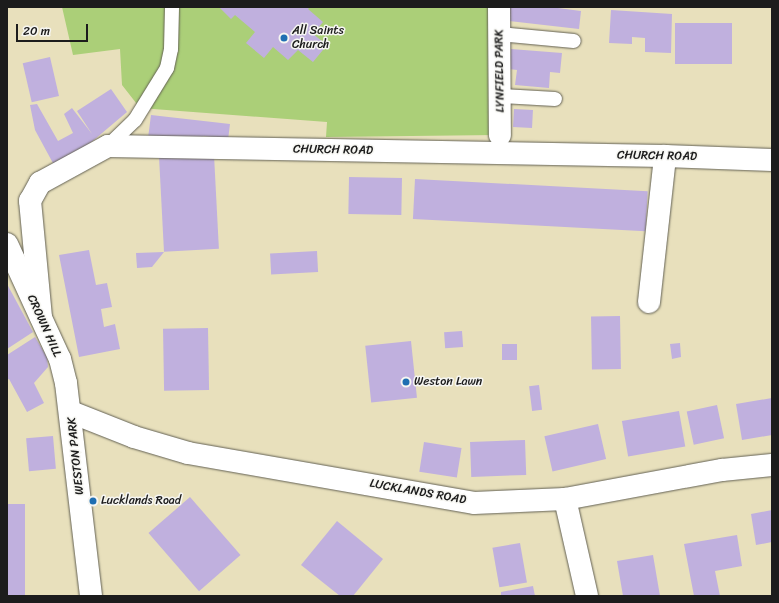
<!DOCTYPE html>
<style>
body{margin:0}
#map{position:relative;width:779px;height:603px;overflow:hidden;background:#e8e0bc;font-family:Sriracha,sans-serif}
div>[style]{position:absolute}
.green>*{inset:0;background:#abcf78}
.building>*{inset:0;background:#c0b0de;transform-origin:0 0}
.roads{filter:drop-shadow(0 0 1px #636154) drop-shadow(0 0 1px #636154)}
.lane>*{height:14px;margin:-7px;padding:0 7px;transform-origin:7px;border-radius:7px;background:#fff}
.street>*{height:22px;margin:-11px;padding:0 11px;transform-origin:11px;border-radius:11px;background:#fff}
.dots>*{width:11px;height:11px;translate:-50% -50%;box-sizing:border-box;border:2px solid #f6f6f2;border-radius:50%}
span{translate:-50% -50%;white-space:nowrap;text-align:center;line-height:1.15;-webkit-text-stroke:3px #f6f6f2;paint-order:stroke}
.poi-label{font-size:12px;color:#1c1c1c}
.left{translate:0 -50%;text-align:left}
.street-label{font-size:12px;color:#1c1c1c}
.frame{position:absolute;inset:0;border:8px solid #1c1c1c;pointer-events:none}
.scale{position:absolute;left:16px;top:24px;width:72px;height:18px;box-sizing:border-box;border:2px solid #1c1c1c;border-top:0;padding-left:5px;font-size:12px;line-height:14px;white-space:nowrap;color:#1c1c1c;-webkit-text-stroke:3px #f6f6f2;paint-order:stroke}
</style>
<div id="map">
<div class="green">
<i style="clip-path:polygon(62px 7px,490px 7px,496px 135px,326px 137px,327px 122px,140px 108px,122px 85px,120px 49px,73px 55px)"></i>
</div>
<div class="building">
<i style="clip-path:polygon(219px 7px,310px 7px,308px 9px,323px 22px,313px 34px,327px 45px,313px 62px,298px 50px,288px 60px,273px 47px,264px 58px,246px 43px,255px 32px,235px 15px,231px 19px)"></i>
<i style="clip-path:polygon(510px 7px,550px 7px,581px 11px,579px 29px,509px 21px)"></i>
<i style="clip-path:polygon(611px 10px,672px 14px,671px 53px,645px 52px,645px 38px,632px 37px,632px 44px,609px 43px)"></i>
<i style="left:675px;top:23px;width:57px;height:41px"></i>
<i style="clip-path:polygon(511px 49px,562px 53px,560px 73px,550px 72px,549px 88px,515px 85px,517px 70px,509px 69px)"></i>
<i style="left:50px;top:57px;width:40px;height:28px;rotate:77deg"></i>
<i style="clip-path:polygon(111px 89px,127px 112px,82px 150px,54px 165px,35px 130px,30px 105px,37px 104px,58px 141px,73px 133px,64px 114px,72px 108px,92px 134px,77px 111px)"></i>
<i style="left:514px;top:109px;width:19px;height:18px;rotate:3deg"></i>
<i style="clip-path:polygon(151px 115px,230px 124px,228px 140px,203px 136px,202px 144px,148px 138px)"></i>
<i style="left:214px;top:155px;width:94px;height:55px;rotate:87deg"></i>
<i style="left:349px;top:177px;width:53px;height:37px;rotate:1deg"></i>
<i style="left:415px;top:179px;width:233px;height:40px;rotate:3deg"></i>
<i style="clip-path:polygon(89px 250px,96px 285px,107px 283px,112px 307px,101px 309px,104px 327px,115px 324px,120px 349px,79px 357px,59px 255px)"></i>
<i style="left:317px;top:251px;width:21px;height:47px;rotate:87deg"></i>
<i style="clip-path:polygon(164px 252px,152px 267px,137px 268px,136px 253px)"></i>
<i style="clip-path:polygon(7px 284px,33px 332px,7px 349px)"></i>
<i style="left:620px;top:316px;width:53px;height:29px;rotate:89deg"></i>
<i style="left:208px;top:328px;width:62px;height:45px;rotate:89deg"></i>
<i style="left:462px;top:331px;width:16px;height:18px;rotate:86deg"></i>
<i style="clip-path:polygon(35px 337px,47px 357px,48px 367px,34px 383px,44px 403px,27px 412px,9px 379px,7px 380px,7px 355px)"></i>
<i style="left:411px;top:341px;width:57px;height:46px;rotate:84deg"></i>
<i style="clip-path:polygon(680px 343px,681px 357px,672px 359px,670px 344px)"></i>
<i style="left:502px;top:344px;width:15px;height:16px"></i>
<i style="left:539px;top:385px;width:25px;height:10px;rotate:83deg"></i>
<i style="clip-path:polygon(772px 398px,772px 435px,742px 440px,736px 404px)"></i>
<i style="left:717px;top:405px;width:34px;height:31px;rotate:78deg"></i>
<i style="left:679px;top:411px;width:36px;height:58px;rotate:80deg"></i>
<i style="left:598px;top:424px;width:36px;height:55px;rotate:77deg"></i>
<i style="left:53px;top:436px;width:33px;height:27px;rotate:85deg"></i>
<i style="left:525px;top:440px;width:35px;height:55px;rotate:88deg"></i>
<i style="left:424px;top:442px;width:38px;height:30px;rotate:9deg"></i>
<i style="left:190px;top:497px;width:77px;height:55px;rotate:49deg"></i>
<i style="left:7px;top:504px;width:18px;height:92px"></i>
<i style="clip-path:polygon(772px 510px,772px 542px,756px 545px,751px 514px)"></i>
<i style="clip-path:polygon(337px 521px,383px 559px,353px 596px,340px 596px,301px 565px)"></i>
<i style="clip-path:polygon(737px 535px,742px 566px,715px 571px,720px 596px,694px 596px,684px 544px)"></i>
<i style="left:520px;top:543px;width:40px;height:28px;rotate:80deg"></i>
<i style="clip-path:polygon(653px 555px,660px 596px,623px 596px,617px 561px)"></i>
<i style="clip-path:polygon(533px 586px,535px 596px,501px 596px,501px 592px)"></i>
</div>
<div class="roads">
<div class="lane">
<i style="left:499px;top:34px;width:75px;rotate:5.3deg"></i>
<i style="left:502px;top:96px;width:53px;rotate:3.2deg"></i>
<i style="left:108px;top:146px;width:37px;rotate:-44deg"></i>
<i style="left:135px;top:120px;width:61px;rotate:-58.4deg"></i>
<i style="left:167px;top:68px;width:19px;rotate:-78deg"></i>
<i style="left:171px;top:49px;width:42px;rotate:-88.6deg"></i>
</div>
<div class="street">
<i style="left:499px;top:7px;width:128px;rotate:89.6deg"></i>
<i style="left:7px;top:244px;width:127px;rotate:65.3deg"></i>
<i style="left:60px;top:359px;width:25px;rotate:76deg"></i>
<i style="left:66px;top:383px;width:214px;rotate:83.3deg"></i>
<i style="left:649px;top:302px;width:147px;rotate:-83.7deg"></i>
<i style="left:41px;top:317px;width:117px;rotate:-95.4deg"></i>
<i style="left:30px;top:201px;width:21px;rotate:-61deg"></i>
<i style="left:40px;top:183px;width:77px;rotate:-28.6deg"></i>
<i style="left:108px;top:146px;width:557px;rotate:1.03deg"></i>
<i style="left:665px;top:156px;width:107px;rotate:2.1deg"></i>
<i style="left:71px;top:412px;width:68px;rotate:21.6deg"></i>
<i style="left:134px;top:437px;width:56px;rotate:16.5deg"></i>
<i style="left:188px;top:453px;width:290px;rotate:9.9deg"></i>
<i style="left:474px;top:503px;width:91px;rotate:-2.5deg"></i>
<i style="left:565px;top:499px;width:160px;rotate:-10.5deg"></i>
<i style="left:722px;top:470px;width:50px;rotate:-5.7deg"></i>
<i style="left:565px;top:499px;width:99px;rotate:77.2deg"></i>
</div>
</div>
<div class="dots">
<i style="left:284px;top:38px;background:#1f6fb2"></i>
<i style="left:406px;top:382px;background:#1f6fb2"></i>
<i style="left:93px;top:501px;background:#1f6fb2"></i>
</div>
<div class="poi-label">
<span class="left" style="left:292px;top:38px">All Saints<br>Church</span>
<span class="left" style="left:414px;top:382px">Weston Lawn</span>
<span class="left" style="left:101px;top:501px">Lucklands Road</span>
</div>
<div class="street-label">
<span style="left:500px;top:71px;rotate:-91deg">LYNFIELD PARK</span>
<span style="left:333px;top:150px;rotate:1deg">CHURCH ROAD</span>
<span style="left:657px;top:156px;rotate:1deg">CHURCH ROAD</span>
<span style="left:44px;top:326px;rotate:66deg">CROWN HILL</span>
<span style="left:76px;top:456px;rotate:-96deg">WESTON PARK</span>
<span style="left:418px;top:492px;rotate:10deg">LUCKLANDS ROAD</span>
</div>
<div class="frame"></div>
<div class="scale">20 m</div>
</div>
